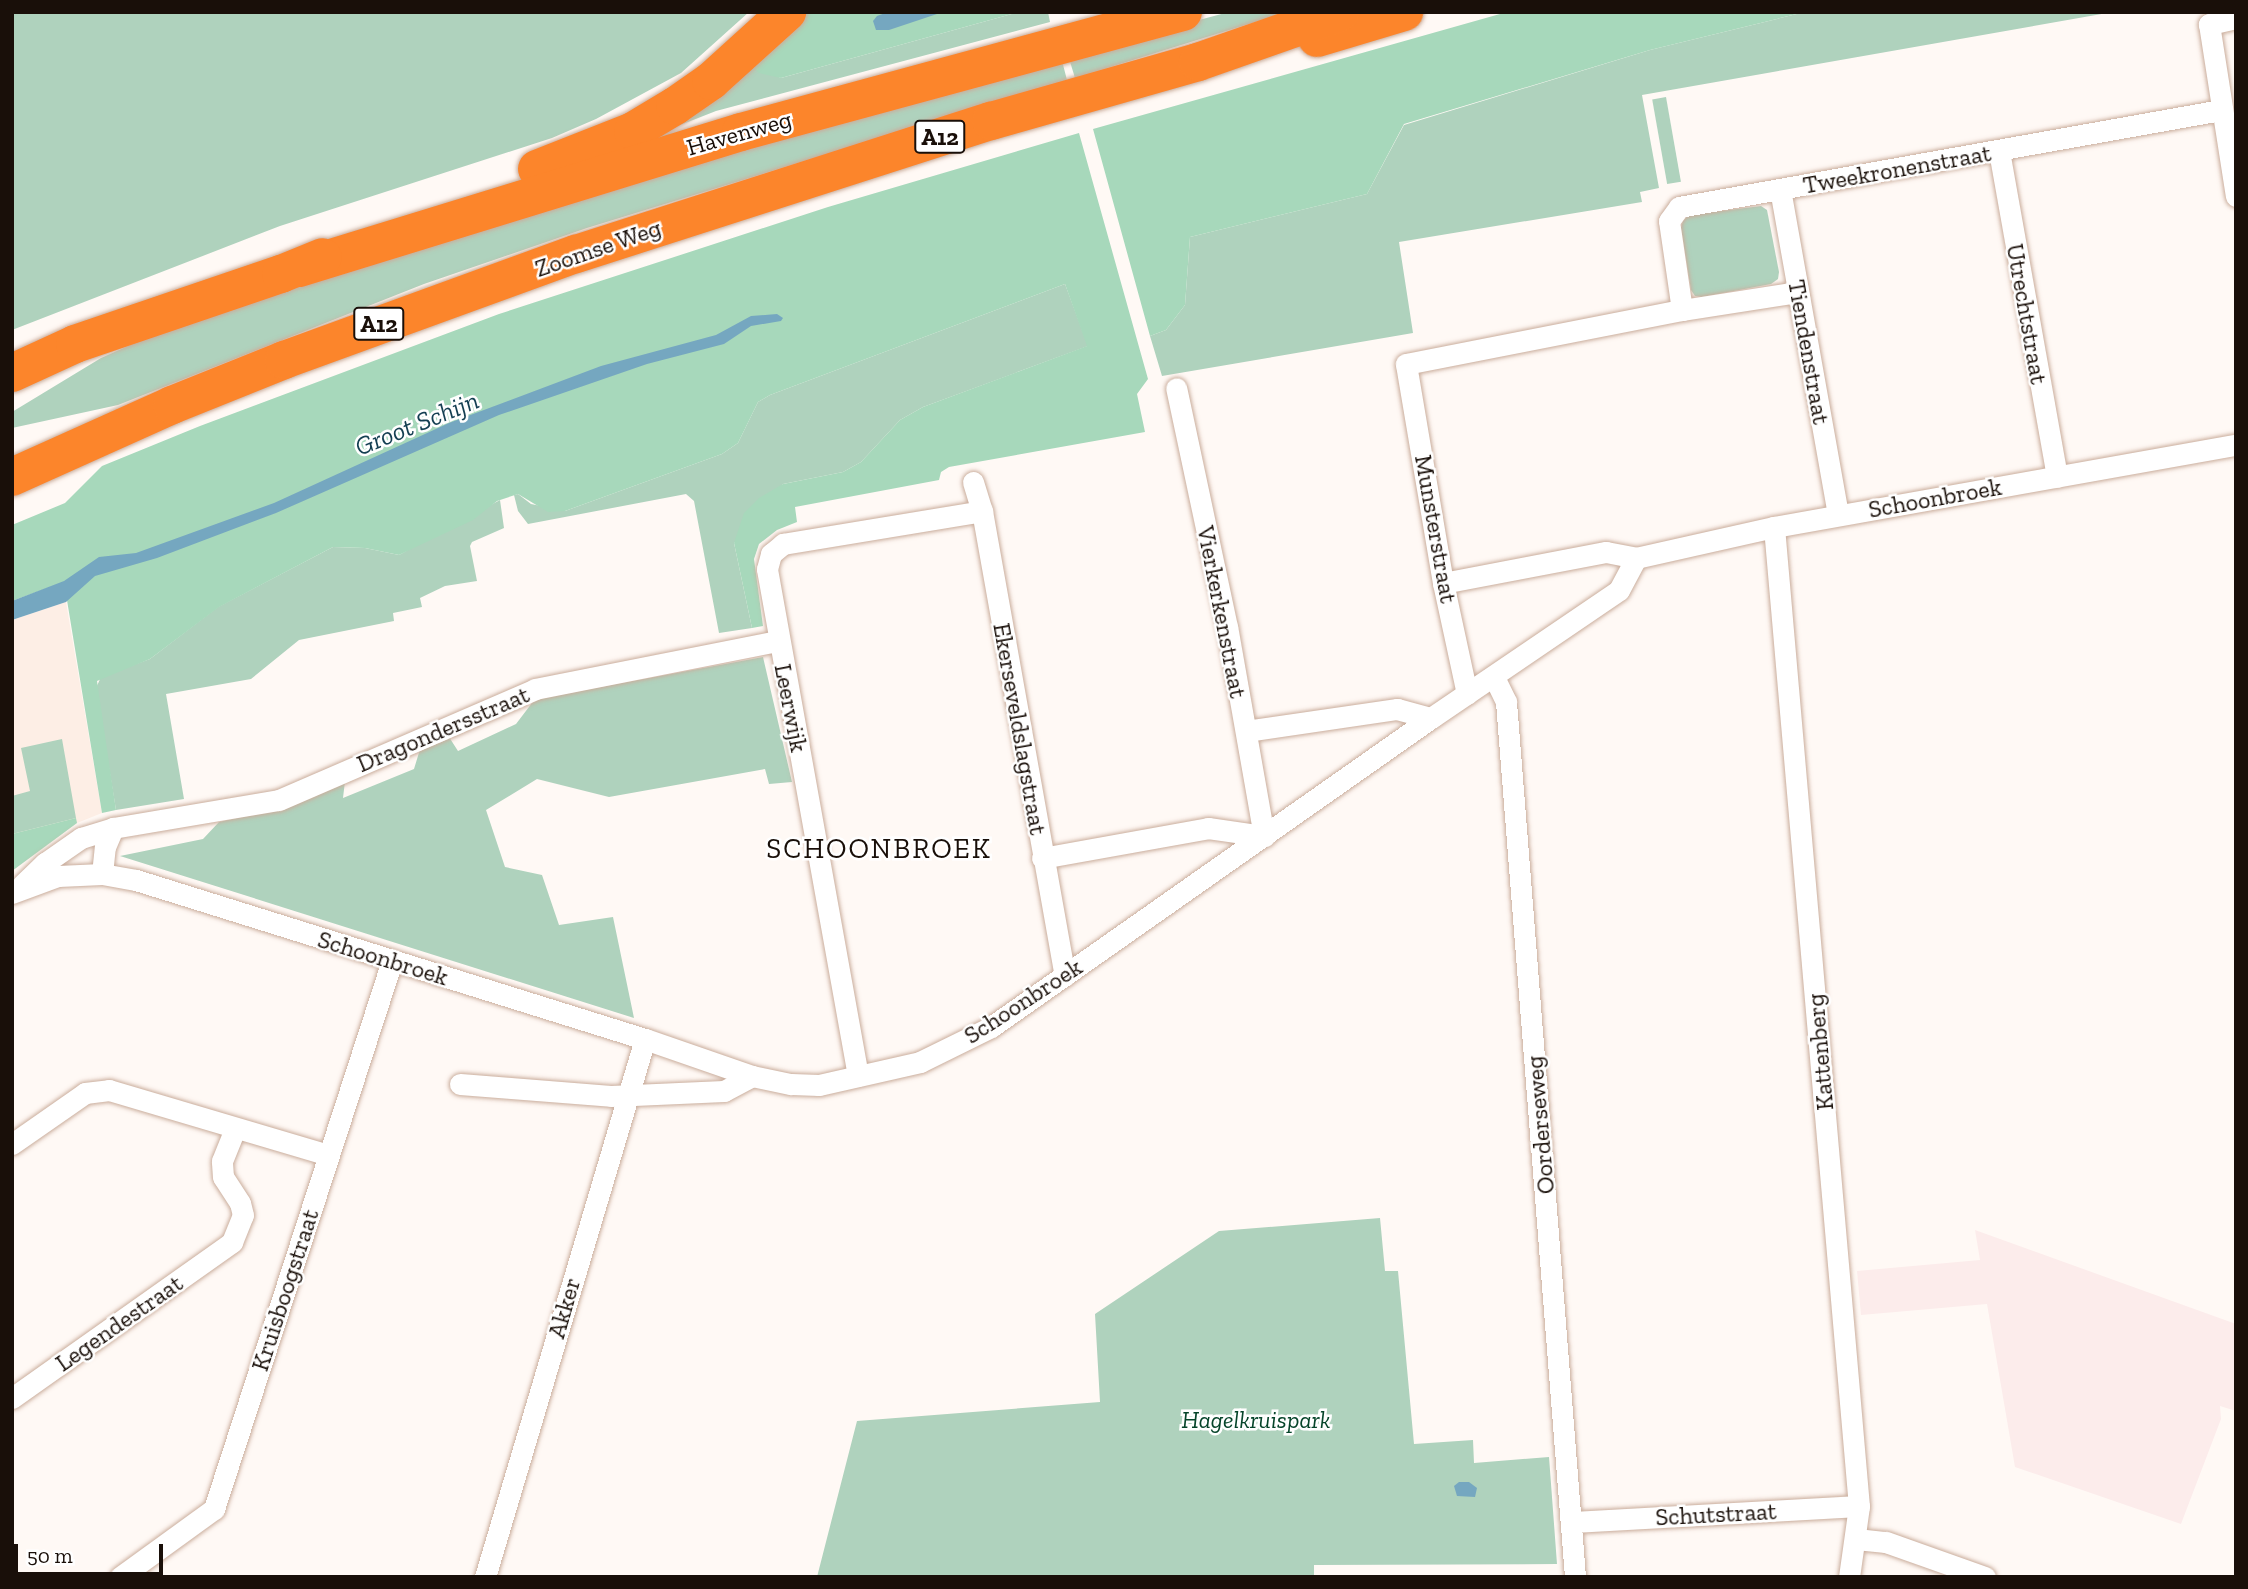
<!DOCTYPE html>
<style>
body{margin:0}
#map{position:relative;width:2248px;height:1589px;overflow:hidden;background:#fff9f5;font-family:"Zilla Slab",serif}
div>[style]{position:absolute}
.built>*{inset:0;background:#fdeee5}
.education>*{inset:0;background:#fceceb}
.green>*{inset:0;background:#afd2bd;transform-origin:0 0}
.forest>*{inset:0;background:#a7d8bb}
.water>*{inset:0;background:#75a7c0}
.roads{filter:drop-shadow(0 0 2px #caad9c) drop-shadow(0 0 2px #caad9c)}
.street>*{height:21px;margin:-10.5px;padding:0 10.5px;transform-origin:10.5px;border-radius:10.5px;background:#fff}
.highway>*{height:38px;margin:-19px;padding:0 19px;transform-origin:19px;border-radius:19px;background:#fc852b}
span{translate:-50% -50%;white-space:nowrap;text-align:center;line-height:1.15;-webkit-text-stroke:5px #fff;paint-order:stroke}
.shield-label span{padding:2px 5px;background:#fff;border:2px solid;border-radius:5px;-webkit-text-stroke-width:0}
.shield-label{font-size:23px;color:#190f09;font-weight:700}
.street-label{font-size:24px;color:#190f09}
.park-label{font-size:24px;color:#06452a;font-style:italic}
.water-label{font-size:26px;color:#143f52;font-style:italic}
.quarter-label{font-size:28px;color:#190f09;letter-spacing:2px}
.frame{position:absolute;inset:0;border:14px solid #190f09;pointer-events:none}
.scale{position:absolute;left:14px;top:1544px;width:149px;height:32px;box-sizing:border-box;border:4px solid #190f09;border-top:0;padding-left:9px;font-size:21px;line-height:24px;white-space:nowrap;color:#190f09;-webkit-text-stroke:5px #fff;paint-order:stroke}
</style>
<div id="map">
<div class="built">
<i style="clip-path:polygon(66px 602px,102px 813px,77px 823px,12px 871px,12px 620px)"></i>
</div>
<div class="education">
<i style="clip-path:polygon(1975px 1230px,2236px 1324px,2236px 1411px,2220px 1406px,2221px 1419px,2181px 1524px,2015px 1467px,1987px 1304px,1861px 1315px,1857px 1271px,1980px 1260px)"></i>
</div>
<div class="green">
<i style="clip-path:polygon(12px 12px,749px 12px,681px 73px,596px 119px,552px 138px,280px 226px,12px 330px)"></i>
<i style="clip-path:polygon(1019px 12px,1048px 12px,1050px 22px,716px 111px,642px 140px,748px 63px,781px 78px)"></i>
<i style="clip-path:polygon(1229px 12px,1287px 12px,1075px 78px,1068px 55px)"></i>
<i style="clip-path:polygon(1805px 12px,2113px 12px,1642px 95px,1659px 188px,1640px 192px,1642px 202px,1399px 242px,1413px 333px,1162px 376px,1150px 336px,1166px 330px,1185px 305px,1190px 237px,1367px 194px,1404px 125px,1650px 50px)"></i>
<i style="clip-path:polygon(1061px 57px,1067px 80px,587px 228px,424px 284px,118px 405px,12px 428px,12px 412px,101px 358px,153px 335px,550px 203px)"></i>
<i style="left:1666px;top:97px;width:86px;height:14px;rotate:80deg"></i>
<i style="clip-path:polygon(1761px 206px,1767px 210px,1779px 272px,1778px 279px,1771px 284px,1702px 297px,1695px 296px,1691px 290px,1681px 228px,1683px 221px,1689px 215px)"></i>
<i style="clip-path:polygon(1065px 284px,1088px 346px,923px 407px,900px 420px,861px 462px,843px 472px,783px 484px,734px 543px,752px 628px,719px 633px,694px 501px,686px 494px,528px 524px,518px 511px,514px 495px,518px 494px,531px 504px,565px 511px,722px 454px,738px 443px,758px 402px,770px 395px)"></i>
<i style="clip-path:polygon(500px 500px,504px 528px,472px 542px,470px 546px,477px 581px,445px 586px,420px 598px,422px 607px,393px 613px,394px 621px,299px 640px,251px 679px,166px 694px,184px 799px,116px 810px,96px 688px,101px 677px,150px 659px,218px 607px,333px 547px,365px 548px,399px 555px)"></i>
<i style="clip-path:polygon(763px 657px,792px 782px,769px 784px,765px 769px,609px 797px,537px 779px,486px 810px,505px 867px,542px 875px,559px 925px,613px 917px,634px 1018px,120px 856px,203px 839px,219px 822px,276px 809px,345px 781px,343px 798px,414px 769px,421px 746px,449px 737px,458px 751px,516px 724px,535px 699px)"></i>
<i style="clip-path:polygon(62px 739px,76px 818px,12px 834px,12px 796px,30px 791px,21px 748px)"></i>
<i style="clip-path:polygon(1380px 1218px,1385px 1271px,1398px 1271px,1414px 1444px,1473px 1440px,1474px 1463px,1549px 1457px,1557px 1564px,1314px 1565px,1314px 1577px,817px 1577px,857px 1421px,1100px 1402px,1095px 1314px,1219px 1231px)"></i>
</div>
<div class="forest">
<i style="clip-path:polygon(802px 12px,1019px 12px,781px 78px,759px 73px,748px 63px)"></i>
<i style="clip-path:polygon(1507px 12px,1805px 12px,1650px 50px,1404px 124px,1367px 194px,1190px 237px,1185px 305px,1166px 330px,1150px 336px,1093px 129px)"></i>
<i style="clip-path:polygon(1079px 133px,1148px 379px,1137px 394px,1145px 432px,949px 467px,941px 472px,939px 480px,795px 507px,797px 522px,777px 530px,759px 544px,754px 559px,763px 626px,752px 628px,734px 543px,744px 513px,759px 498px,783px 484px,843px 472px,861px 462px,900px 420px,923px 407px,1087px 346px,1065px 284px,770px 395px,758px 402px,738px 443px,722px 454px,565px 511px,548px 512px,518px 494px,497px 501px,473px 520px,399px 555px,365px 548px,333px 547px,219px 607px,150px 659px,97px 681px,116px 810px,102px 813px,64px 582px,12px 601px,12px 525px,65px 503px,102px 466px,200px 426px,499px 314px,828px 207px)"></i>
<i style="clip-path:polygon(76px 818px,77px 823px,12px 871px,12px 834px)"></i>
</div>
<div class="water">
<i style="clip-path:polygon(888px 12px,943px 12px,889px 30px,876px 30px,873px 21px,877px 16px)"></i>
<i style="clip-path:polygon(777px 314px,783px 318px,781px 321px,751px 326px,724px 344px,647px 364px,499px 415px,276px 513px,157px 558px,95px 576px,66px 602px,12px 620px,12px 601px,64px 581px,99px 557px,136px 553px,274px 503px,449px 423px,601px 366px,716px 335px,751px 316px)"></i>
<i style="clip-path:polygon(1459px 1482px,1469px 1482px,1477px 1488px,1475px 1497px,1457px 1496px,1454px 1486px)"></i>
</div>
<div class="roads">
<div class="street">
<i style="left:2236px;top:18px;width:28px;rotate:167deg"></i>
<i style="left:2209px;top:24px;width:174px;rotate:81.1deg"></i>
<i style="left:1999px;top:151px;width:331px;rotate:79.9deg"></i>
<i style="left:1780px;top:189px;width:331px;rotate:79.9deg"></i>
<i style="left:1682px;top:310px;width:90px;rotate:-98.3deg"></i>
<i style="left:1669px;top:221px;width:17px;rotate:-54deg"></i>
<i style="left:1679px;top:207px;width:551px;rotate:-10.15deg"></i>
<i style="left:973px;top:482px;width:30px;rotate:73deg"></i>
<i style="left:982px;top:511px;width:472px;rotate:79.9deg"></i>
<i style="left:1774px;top:527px;width:983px;rotate:85.04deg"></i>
<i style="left:1859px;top:1506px;width:72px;rotate:98deg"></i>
<i style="left:1443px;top:583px;width:166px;rotate:-10.8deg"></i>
<i style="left:1606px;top:552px;width:31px;rotate:11deg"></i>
<i style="left:1494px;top:677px;width:28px;rotate:64deg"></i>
<i style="left:1506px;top:702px;width:878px;rotate:85.49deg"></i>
<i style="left:1467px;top:694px;width:114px;rotate:-102.2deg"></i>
<i style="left:1443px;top:583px;width:222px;rotate:-99.6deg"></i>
<i style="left:1406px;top:364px;width:281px;rotate:-11.1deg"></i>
<i style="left:1682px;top:310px;width:117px;rotate:-8.8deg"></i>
<i style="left:1246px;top:731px;width:153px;rotate:-8.3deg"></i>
<i style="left:1397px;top:709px;width:35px;rotate:15deg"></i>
<i style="left:1042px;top:858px;width:169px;rotate:-10.2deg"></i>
<i style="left:1208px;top:828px;width:57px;rotate:8.1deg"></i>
<i style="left:1264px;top:836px;width:212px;rotate:-100deg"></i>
<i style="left:1227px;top:627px;width:244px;rotate:-102deg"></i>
<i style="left:102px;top:874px;width:27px;rotate:-84deg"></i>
<i style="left:105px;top:847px;width:21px;rotate:-67deg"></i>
<i style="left:113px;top:828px;width:168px;rotate:-9.6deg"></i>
<i style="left:279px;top:800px;width:279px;rotate:-23.4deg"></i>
<i style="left:535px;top:689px;width:248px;rotate:-11.2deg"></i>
<i style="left:22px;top:885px;width:32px;rotate:-44deg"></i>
<i style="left:45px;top:863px;width:44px;rotate:-34.8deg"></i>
<i style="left:81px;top:838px;width:34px;rotate:-17deg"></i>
<i style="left:12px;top:893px;width:49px;rotate:-20.3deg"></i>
<i style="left:58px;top:876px;width:44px;rotate:-2.6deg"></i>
<i style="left:102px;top:874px;width:35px;rotate:10deg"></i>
<i style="left:136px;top:880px;width:533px;rotate:17.35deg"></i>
<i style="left:645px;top:1039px;width:113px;rotate:19.1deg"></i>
<i style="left:752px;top:1076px;width:40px;rotate:12deg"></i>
<i style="left:791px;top:1084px;width:28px;rotate:2deg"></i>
<i style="left:819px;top:1085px;width:104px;rotate:-12.8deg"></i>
<i style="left:920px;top:1062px;width:79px;rotate:-26.2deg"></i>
<i style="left:991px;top:1027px;width:538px;rotate:-35.08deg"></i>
<i style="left:1431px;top:718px;width:227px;rotate:-34.2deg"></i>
<i style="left:1619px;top:590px;width:36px;rotate:-62deg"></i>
<i style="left:1636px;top:558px;width:141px;rotate:-12.7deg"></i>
<i style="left:1774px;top:527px;width:469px;rotate:-10.1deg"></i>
<i style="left:858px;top:1076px;width:515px;rotate:-100.18deg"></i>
<i style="left:767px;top:569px;width:16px;rotate:-75deg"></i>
<i style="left:771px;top:554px;width:16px;rotate:-40deg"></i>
<i style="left:783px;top:544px;width:202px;rotate:-9.4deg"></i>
<i style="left:460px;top:1084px;width:151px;rotate:4.5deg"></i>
<i style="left:611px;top:1096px;width:113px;rotate:-2.5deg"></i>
<i style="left:724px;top:1091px;width:32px;rotate:-28deg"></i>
<i style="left:12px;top:1144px;width:89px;rotate:-34.9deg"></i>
<i style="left:85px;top:1093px;width:24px;rotate:-7deg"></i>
<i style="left:109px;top:1090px;width:228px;rotate:16.5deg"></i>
<i style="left:12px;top:1398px;width:270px;rotate:-35.3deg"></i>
<i style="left:232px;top:1242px;width:29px;rotate:-68deg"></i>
<i style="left:243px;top:1215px;width:12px;rotate:-104deg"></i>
<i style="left:240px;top:1203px;width:31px;rotate:-123deg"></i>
<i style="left:223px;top:1177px;width:16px;rotate:-94deg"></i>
<i style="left:222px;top:1161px;width:35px;rotate:-68deg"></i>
<i style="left:1573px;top:1522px;width:286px;rotate:-3.2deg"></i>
<i style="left:1856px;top:1539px;width:30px;rotate:6deg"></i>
<i style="left:1886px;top:1542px;width:105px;rotate:19.5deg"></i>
<i style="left:120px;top:1577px;width:116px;rotate:-35.9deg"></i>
<i style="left:214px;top:1509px;width:576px;rotate:-72.01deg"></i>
<i style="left:485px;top:1577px;width:561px;rotate:-73.44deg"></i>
</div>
<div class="highway">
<i style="left:1317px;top:38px;width:91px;rotate:-16.6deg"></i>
<i style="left:537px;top:169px;width:103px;rotate:-21.6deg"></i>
<i style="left:633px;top:131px;width:49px;rotate:-30.8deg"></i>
<i style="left:675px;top:106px;width:44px;rotate:-34.8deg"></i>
<i style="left:711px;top:81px;width:103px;rotate:-42.2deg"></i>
<i style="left:299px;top:268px;width:462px;rotate:-17.1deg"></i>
<i style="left:741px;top:132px;width:458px;rotate:-15.2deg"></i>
<i style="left:12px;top:373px;width:69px;rotate:-24.7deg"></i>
<i style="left:75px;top:344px;width:218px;rotate:-18.8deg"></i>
<i style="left:281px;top:274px;width:45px;rotate:-22deg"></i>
<i style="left:12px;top:477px;width:175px;rotate:-24.2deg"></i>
<i style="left:172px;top:405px;width:121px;rotate:-21.9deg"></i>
<i style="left:284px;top:360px;width:311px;rotate:-20deg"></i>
<i style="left:576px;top:254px;width:436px;rotate:-17.8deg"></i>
<i style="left:991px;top:121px;width:215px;rotate:-15.9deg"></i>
<i style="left:1198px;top:62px;width:151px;rotate:-19.3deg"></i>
</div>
</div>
<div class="shield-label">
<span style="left:940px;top:137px">A12</span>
<span style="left:379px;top:324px">A12</span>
</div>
<div class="street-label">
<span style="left:739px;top:133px;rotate:-16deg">Havenweg</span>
<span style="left:1897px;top:169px;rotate:-10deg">Tweekronenstraat</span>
<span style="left:598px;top:248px;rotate:-19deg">Zoomse Weg</span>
<span style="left:2027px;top:314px;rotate:80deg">Utrechtstraat</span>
<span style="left:1809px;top:352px;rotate:80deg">Tiendenstraat</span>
<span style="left:1935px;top:498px;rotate:-10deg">Schoonbroek</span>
<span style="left:1436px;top:529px;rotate:80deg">Munsterstraat</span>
<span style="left:1222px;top:612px;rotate:79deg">Vierkerkenstraat</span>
<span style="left:791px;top:708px;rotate:79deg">Leerwijk</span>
<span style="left:443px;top:729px;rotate:-23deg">Dragondersstraat</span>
<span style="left:1020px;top:729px;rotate:80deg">Ekerseveldslagstraat</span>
<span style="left:383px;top:958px;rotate:17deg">Schoonbroek</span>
<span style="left:1023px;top:1001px;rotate:-33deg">Schoonbroek</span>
<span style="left:1820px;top:1052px;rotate:-95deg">Kattenberg</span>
<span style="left:1540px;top:1125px;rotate:-95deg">Oorderseweg</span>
<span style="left:285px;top:1290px;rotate:-72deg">Kruisboogstraat</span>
<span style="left:564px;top:1308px;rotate:-74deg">Akker</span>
<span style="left:119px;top:1323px;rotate:-35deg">Legendestraat</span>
<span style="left:1716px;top:1514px;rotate:-3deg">Schutstraat</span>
</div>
<div class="park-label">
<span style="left:1256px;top:1420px">Hagelkruispark</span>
</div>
<div class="water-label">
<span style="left:417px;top:424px;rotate:-22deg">Groot Schijn</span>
</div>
<div class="quarter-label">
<span style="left:879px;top:849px">SCHOONBROEK</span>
</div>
<div class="frame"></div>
<div class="scale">50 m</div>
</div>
